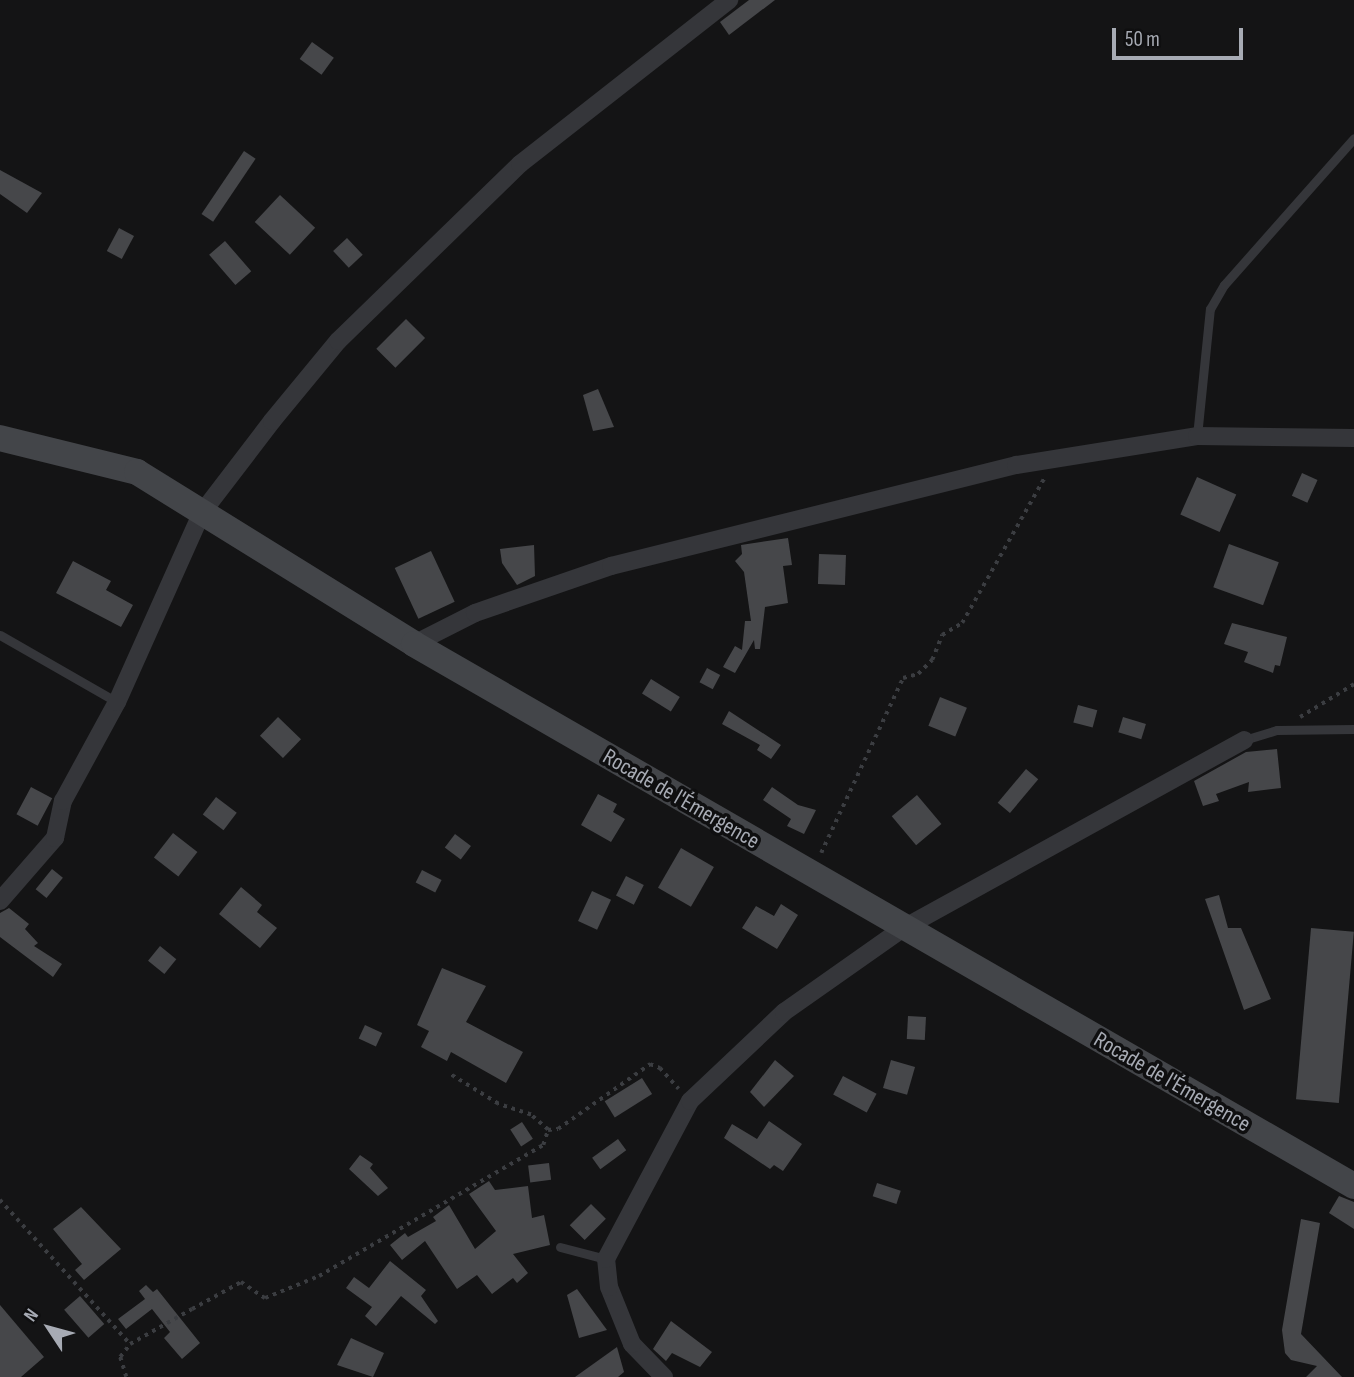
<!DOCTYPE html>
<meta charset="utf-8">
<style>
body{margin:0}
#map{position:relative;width:1354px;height:1377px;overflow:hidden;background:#141415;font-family:"Sofia Sans Condensed",sans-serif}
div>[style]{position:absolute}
.building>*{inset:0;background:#46474a;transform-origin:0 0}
.path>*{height:3.5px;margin-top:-1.75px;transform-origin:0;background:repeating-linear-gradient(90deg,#3b3d41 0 3.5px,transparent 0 8.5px)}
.lane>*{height:9px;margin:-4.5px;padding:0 4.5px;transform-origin:4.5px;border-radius:4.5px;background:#35363a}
.street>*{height:18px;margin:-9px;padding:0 9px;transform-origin:9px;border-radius:9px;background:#35363a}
.secondary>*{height:26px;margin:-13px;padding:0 13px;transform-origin:13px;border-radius:13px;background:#434549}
span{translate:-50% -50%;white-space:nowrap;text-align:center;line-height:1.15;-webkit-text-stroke:7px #0f0f10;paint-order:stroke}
.street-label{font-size:23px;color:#a7abb4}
.north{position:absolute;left:14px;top:1293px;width:70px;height:70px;-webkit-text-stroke:5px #0f0f10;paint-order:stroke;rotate:306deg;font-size:19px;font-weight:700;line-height:28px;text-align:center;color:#a7abb4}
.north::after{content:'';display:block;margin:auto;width:24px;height:32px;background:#a7abb4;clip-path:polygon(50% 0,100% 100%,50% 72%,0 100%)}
.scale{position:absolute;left:1112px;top:28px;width:131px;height:32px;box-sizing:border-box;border:4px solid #a7abb4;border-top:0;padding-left:9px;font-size:21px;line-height:24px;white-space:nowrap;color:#a7abb4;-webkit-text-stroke:5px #0f0f10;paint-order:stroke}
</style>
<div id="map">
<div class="building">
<i style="clip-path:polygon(749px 0,775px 0,729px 35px,720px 22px)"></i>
<i style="left:312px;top:42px;width:27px;height:21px;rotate:36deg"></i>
<i style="left:244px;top:151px;width:14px;height:76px;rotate:34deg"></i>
<i style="clip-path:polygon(0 170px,42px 193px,27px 213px,0 194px)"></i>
<i style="left:280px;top:195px;width:48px;height:37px;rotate:43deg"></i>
<i style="left:119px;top:228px;width:17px;height:26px;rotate:28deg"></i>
<i style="left:347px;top:238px;width:23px;height:19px;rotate:47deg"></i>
<i style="left:225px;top:241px;width:40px;height:21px;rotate:49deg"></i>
<i style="left:406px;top:319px;width:27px;height:42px;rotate:45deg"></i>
<i style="clip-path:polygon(598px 389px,614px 427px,593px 431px,583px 395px)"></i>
<i style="left:1302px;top:473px;width:17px;height:25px;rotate:24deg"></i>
<i style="left:1197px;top:477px;width:43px;height:41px;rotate:24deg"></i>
<i style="clip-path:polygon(788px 538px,792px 565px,783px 566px,788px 603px,765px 607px,760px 649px,755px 649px,754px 640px,735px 673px,723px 667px,735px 646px,742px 650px,745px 621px,751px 621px,744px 572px,735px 561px,742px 554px,741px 545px)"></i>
<i style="left:1229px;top:544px;width:53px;height:46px;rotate:20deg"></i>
<i style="clip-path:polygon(534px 545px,535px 576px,517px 585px,502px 563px,500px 549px)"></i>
<i style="left:431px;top:551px;width:56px;height:40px;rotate:65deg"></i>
<i style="left:819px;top:554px;width:27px;height:30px;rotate:2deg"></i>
<i style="clip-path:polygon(73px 561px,111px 581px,106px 590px,133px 605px,121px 627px,56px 593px)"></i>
<i style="clip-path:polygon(1232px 623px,1287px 637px,1280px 666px,1275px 665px,1273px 673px,1244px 662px,1248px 652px,1224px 644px)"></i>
<i style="left:707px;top:668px;width:15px;height:16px;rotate:28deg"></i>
<i style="left:651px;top:679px;width:34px;height:17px;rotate:32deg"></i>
<i style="left:940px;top:697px;width:29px;height:31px;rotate:22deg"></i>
<i style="left:1078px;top:705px;width:20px;height:18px;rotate:15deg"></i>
<i style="clip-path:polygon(729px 711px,781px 745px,771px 759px,757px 750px,760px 745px,722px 724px)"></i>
<i style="left:278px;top:717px;width:32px;height:26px;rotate:44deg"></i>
<i style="left:1123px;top:717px;width:24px;height:16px;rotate:17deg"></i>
<i style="clip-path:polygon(1277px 749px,1281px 788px,1248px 792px,1249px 782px,1216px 794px,1219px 801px,1203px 806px,1194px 781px,1246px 752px)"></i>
<i style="left:1026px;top:769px;width:16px;height:44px;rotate:40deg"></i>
<i style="left:31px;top:787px;width:24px;height:31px;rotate:28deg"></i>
<i style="clip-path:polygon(772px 787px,798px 805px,816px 810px,804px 834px,787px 826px,791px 819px,763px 800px)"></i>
<i style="clip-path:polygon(598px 794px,617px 804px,613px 812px,625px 819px,611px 842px,581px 825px)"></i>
<i style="left:917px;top:795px;width:38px;height:33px;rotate:50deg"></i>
<i style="left:216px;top:797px;width:26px;height:22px;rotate:37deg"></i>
<i style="left:173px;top:833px;width:31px;height:31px;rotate:38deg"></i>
<i style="left:455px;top:834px;width:20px;height:17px;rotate:37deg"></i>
<i style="left:681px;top:848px;width:38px;height:46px;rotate:30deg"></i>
<i style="left:52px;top:869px;width:14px;height:26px;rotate:39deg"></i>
<i style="left:422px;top:870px;width:22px;height:14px;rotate:27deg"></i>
<i style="left:626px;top:876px;width:20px;height:22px;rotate:27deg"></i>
<i style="clip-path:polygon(241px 887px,262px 905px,257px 912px,277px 928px,260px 948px,219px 914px)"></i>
<i style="left:592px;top:891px;width:21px;height:33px;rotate:25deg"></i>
<i style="clip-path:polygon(1219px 895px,1228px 928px,1241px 928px,1271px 999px,1244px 1010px,1205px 899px)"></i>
<i style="clip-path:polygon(781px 904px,798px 915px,777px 949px,742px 928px,756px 906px,774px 916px)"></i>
<i style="clip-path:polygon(9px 908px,29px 924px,25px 929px,38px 943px,34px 946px,62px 964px,53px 977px,0 937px,0 913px)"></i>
<i style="left:1311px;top:928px;width:43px;height:172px;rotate:5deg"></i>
<i style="left:160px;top:946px;width:21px;height:19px;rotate:39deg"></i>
<i style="clip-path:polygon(442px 968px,486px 986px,466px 1022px,523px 1052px,506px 1083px,451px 1052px,447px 1061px,421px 1047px,429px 1031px,417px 1025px)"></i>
<i style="left:908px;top:1016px;width:18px;height:23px;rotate:3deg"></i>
<i style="left:365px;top:1025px;width:19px;height:15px;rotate:25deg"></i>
<i style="clip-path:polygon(775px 1060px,794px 1076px,764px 1107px,750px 1092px)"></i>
<i style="left:891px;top:1060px;width:25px;height:29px;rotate:16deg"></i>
<i style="left:843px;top:1076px;width:38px;height:21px;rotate:28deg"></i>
<i style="left:642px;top:1078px;width:19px;height:44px;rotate:58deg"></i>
<i style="clip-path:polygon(769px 1121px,802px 1144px,783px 1171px,774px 1165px,770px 1169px,724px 1138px,732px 1124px,757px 1139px)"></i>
<i style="left:522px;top:1122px;width:20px;height:14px;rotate:57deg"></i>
<i style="left:618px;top:1139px;width:14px;height:32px;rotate:54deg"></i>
<i style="clip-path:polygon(360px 1155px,373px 1164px,370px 1168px,388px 1188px,378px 1196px,349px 1169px)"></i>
<i style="left:549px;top:1163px;width:17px;height:21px;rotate:83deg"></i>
<i style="clip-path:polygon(489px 1181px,495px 1190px,528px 1186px,532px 1218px,544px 1215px,550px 1245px,513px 1254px,528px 1273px,517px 1283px,513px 1278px,492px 1294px,477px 1275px,457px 1289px,425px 1241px,402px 1260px,390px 1245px,405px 1233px,408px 1237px,436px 1221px,433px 1217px,449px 1205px,475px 1249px,496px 1231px,469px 1194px)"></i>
<i style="left:877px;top:1183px;width:25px;height:14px;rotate:18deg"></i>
<i style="clip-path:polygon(1339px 1196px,1354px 1202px,1354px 1229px,1329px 1213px)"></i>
<i style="left:591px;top:1204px;width:21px;height:30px;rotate:45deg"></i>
<i style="clip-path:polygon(81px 1207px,121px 1249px,84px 1280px,75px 1270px,82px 1264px,53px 1229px)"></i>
<i style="clip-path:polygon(1301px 1219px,1320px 1223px,1301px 1334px,1342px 1377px,1306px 1377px,1317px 1366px,1291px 1360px,1285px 1353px,1282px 1330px)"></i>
<i style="clip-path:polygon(390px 1261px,426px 1290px,421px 1296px,438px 1321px,435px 1324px,401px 1296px,376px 1326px,365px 1316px,372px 1307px,346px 1288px,354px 1277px,369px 1288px)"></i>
<i style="clip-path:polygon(146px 1285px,153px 1292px,157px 1289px,200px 1343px,182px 1359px,164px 1338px,170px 1332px,152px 1309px,126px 1329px,118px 1319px,145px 1299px,139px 1291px)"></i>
<i style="clip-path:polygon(577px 1289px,607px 1330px,579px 1338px,567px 1295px)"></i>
<i style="left:80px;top:1296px;width:37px;height:21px;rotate:49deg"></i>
<i style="clip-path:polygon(0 1305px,44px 1357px,21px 1377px,0 1377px)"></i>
<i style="clip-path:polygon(671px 1321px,712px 1352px,700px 1367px,672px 1353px,666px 1361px,653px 1349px)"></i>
<i style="clip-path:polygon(351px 1338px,384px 1353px,373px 1377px,337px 1365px)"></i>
<i style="clip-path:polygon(617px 1347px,624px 1372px,618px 1377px,575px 1377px)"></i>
</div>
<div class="path">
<i style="left:1300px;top:717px;width:63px;rotate:-31.4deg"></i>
<i style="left:821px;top:853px;width:193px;rotate:-64.9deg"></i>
<i style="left:903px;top:678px;width:16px;rotate:-15deg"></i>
<i style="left:918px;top:674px;width:20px;rotate:-45deg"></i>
<i style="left:932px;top:660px;width:27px;rotate:-68deg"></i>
<i style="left:942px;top:635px;width:23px;rotate:-31deg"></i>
<i style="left:962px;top:623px;width:168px;rotate:-60.4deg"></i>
<i style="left:548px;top:1130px;width:10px;rotate:-6deg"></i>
<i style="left:558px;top:1129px;width:113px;rotate:-35.2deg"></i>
<i style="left:650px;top:1064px;width:11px;rotate:22deg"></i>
<i style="left:660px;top:1068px;width:28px;rotate:48deg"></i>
<i style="left:0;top:1200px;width:194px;rotate:47.9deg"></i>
<i style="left:126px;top:1377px;width:21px;rotate:-107deg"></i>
<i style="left:120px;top:1357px;width:16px;rotate:-52deg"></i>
<i style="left:130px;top:1344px;width:71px;rotate:-29.4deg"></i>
<i style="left:192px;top:1309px;width:56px;rotate:-28.9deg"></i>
<i style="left:241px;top:1282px;width:29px;rotate:34deg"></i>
<i style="left:265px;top:1298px;width:58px;rotate:-22.2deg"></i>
<i style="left:319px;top:1276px;width:259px;rotate:-30.3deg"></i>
<i style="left:543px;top:1145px;width:16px;rotate:-72deg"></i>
<i style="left:548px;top:1130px;width:23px;rotate:-139deg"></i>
<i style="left:531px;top:1115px;width:35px;rotate:-162deg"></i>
<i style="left:498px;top:1104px;width:55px;rotate:-148.3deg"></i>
</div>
<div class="lane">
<i style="left:1197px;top:436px;width:128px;rotate:-84.2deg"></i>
<i style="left:1210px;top:309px;width:28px;rotate:-60deg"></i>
<i style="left:1224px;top:285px;width:196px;rotate:-48.5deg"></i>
<i style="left:0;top:635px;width:135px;rotate:29.8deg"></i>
<i style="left:1244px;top:740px;width:34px;rotate:-17deg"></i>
<i style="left:1277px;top:730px;width:77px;rotate:-0.7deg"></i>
<i style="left:560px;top:1247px;width:48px;rotate:14.6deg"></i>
</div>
<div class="street">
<i style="left:414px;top:644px;width:68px;rotate:-26.9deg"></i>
<i style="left:475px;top:613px;width:144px;rotate:-19.1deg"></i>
<i style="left:611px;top:566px;width:417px;rotate:-14deg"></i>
<i style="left:1016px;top:465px;width:183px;rotate:-9.1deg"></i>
<i style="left:1197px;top:436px;width:157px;rotate:0.7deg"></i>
<i style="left:0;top:901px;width:84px;rotate:-48.9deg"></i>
<i style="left:55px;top:838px;width:38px;rotate:-78deg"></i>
<i style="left:63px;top:801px;width:113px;rotate:-61.4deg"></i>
<i style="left:117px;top:702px;width:206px;rotate:-65.9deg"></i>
<i style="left:201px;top:514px;width:117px;rotate:-52.6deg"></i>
<i style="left:272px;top:421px;width:104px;rotate:-50.5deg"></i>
<i style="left:338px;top:341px;width:254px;rotate:-44.2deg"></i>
<i style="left:520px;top:164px;width:266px;rotate:-38.1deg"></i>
<i style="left:664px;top:1377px;width:46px;rotate:-134.1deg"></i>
<i style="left:632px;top:1344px;width:61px;rotate:-112deg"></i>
<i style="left:609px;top:1287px;width:28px;rotate:-96deg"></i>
<i style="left:606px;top:1259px;width:179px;rotate:-62deg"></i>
<i style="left:690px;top:1101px;width:129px;rotate:-43.4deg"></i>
<i style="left:784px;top:1012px;width:144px;rotate:-35.1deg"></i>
<i style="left:902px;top:929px;width:391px;rotate:-28.9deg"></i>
</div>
<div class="secondary">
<i style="left:0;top:438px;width:141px;rotate:13.9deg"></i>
<i style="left:137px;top:472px;width:326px;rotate:31.8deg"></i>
<i style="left:414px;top:644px;width:1085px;rotate:29.97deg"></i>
</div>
<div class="street-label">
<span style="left:681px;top:799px;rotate:30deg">Rocade de l'Émergence</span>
<span style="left:1172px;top:1082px;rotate:30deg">Rocade de l'Émergence</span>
</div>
<div class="north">N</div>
<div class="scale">50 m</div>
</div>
